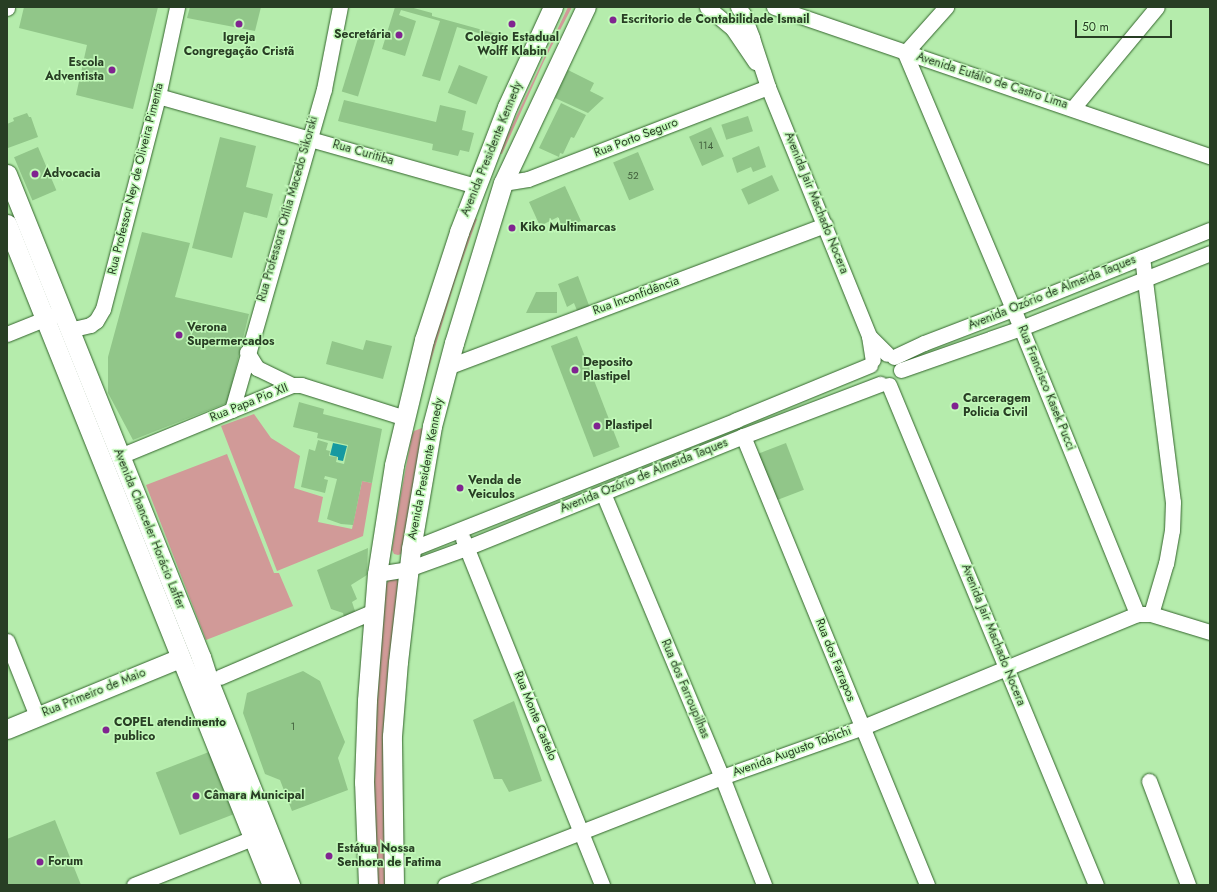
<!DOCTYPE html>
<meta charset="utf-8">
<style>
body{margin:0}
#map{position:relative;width:1217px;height:892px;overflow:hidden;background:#b5ecac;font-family:Jost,sans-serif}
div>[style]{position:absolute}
.green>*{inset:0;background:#d19a98}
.water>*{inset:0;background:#1699a1}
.building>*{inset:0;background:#91c689;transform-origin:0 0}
.roads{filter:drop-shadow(0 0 1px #33652c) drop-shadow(0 0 1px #33652c)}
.minor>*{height:15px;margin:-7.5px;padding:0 7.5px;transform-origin:7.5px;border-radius:7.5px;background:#fff}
.major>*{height:19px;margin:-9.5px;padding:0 9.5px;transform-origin:9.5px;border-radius:9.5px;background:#fff}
.dots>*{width:11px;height:11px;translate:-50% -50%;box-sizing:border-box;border:2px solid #c2f9b9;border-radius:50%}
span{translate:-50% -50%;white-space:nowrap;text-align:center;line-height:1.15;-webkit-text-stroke:3px #c2f9b9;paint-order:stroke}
.number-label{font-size:10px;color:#42603d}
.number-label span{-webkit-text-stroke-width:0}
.poi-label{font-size:12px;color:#283e24;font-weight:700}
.left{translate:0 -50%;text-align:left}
.right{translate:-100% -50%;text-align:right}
.street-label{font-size:12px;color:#283e24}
.frame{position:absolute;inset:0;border:8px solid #283e24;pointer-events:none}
.scale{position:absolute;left:1075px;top:20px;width:97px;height:18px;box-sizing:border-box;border:2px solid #283e24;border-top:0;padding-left:5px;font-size:12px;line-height:14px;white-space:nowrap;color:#283e24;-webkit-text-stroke:3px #c2f9b9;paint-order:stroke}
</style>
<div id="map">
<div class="green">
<i style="clip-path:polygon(568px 7px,572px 7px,544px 61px,502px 154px,499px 153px)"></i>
<i style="clip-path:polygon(472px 218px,477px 219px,456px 278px,419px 400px,416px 399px,421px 380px)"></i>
<i style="clip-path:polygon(254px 414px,271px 438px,300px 456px,294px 488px,323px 497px,318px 522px,352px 529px,362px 481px,372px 483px,363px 536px,277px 571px,221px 426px)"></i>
<i style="clip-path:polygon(422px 428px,425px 431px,401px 554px,398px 555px,394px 554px,392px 550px,400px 499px,412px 435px,414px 431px)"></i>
<i style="clip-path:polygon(227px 454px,274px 573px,279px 573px,293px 606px,206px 640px,146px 485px)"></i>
<i style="clip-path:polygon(390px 579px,398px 580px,388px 885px,379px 885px,374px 880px,374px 787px,376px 712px,386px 584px)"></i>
</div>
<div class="water">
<i style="clip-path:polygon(333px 443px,347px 446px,343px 461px,338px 460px,338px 457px,330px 455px)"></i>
</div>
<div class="building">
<i style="clip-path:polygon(24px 7px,158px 7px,133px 109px,76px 95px,87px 45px,19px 28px)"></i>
<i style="clip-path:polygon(190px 7px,261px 7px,255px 31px,187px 18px)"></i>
<i style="clip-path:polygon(395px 7px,410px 7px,432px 13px,432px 16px,508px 37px,507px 41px,457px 27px,440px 81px,422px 76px,440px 21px,401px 10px,399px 15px,416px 21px,405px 56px,382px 49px)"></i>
<i style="left:359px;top:35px;width:17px;height:59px;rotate:17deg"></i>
<i style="left:459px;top:65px;width:31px;height:30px;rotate:22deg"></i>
<i style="clip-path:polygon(568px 70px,594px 83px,590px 91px,604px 98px,588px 113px,555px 98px)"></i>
<i style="clip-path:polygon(344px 100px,436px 122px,440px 105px,466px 111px,462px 130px,474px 133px,469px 152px,460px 150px,458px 156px,432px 150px,433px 144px,338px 121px)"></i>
<i style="clip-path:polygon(561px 103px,586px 115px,574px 138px,571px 137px,563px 154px,560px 153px,559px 157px,539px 148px)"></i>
<i style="clip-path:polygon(27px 113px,29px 117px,31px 117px,38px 137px,8px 148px,7px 124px,14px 121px,13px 118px)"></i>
<i style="left:748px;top:116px;width:16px;height:28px;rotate:72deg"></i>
<i style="left:711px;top:127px;width:32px;height:24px;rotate:66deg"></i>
<i style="clip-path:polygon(220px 137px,256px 146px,246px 187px,273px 194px,267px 218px,244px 212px,232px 258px,192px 248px)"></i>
<i style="clip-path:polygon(759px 146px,766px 167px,753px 172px,751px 167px,737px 173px,732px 158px)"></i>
<i style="left:38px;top:147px;width:47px;height:26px;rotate:67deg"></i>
<i style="left:638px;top:152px;width:41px;height:27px;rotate:67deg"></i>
<i style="left:772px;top:175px;width:17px;height:34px;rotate:65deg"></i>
<i style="clip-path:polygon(565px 186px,581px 221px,563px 229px,558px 217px,540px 226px,529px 202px)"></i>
<i style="clip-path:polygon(142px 232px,190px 243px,175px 297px,249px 314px,227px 403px,133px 440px,108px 393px,108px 357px)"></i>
<i style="clip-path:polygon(578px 276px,590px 308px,578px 313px,574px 303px,567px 307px,558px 284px)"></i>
<i style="clip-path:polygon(536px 292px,557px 292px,557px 313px,526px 313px)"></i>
<i style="left:577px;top:336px;width:119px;height:28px;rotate:69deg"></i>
<i style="clip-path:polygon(366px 340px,392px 346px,383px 379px,326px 364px,332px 341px,363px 350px)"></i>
<i style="clip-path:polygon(299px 402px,324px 409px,323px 414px,382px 429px,372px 483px,362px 481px,353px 525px,341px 524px,327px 519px,337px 479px,325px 476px,324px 479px,328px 480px,325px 493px,301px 487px,309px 449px,315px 451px,318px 440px,328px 443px,326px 450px,330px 451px,329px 456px,337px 457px,336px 462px,344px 464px,348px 445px,317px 438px,318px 433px,293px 427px)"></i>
<i style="left:786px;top:443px;width:50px;height:32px;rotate:69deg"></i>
<i style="clip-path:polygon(368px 548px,367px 575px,351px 585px,357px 599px,352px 602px,357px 617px,345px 621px,343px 613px,331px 609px,317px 570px)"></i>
<i style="clip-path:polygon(303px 671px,320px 681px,345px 742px,338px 758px,348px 790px,292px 811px,280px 780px,265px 774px,243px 713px,247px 693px)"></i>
<i style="clip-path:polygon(514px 701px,542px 781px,509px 792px,502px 779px,494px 779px,473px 720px)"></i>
<i style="left:209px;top:752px;width:67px;height:57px;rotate:69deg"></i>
<i style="clip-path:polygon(55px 820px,81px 885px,7px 885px,7px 839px)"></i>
</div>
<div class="roads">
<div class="minor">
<i style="left:707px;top:7px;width:34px;rotate:40deg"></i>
<i style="left:733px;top:29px;width:40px;rotate:56deg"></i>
<i style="left:738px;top:7px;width:9px;rotate:54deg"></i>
<i style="left:743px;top:14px;width:26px;rotate:69deg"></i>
<i style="left:752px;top:38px;width:52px;rotate:71.9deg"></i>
<i style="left:768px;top:87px;width:269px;rotate:67.9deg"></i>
<i style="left:869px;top:336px;width:24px;rotate:81deg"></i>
<i style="left:774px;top:7px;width:461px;rotate:18.9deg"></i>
<i style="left:7px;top:8px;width:1px;rotate:-90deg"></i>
<i style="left:905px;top:53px;width:298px;rotate:67.1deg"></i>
<i style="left:1021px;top:328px;width:309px;rotate:67.9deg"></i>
<i style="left:905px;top:53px;width:62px;rotate:-48.3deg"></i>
<i style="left:158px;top:96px;width:330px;rotate:15.8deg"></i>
<i style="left:1073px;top:108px;width:131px;rotate:-50.3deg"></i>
<i style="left:503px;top:183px;width:25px;rotate:-9deg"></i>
<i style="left:528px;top:179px;width:257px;rotate:-21deg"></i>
<i style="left:1142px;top:257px;width:247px;rotate:82.8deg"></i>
<i style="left:1173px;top:502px;width:28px;rotate:92deg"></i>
<i style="left:1172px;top:530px;width:34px;rotate:100deg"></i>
<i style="left:1166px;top:563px;width:53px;rotate:106.4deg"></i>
<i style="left:69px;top:330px;width:22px;rotate:-13deg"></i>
<i style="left:90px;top:325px;width:7px;rotate:-34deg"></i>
<i style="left:96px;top:321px;width:14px;rotate:-60deg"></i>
<i style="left:103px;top:309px;width:220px;rotate:-75.5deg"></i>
<i style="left:158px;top:96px;width:91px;rotate:-77.9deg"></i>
<i style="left:7px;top:334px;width:51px;rotate:-22deg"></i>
<i style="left:869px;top:336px;width:25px;rotate:45deg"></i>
<i style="left:247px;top:352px;width:19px;rotate:58deg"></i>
<i style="left:257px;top:368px;width:39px;rotate:26deg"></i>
<i style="left:894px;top:357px;width:33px;rotate:-25deg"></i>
<i style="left:924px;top:343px;width:95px;rotate:-20.9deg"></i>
<i style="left:1013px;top:309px;width:212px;rotate:-21.9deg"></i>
<i style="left:447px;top:367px;width:404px;rotate:-20.6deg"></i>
<i style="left:901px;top:370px;width:127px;rotate:-19.3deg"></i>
<i style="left:1021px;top:328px;width:203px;rotate:-21.6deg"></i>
<i style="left:889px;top:385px;width:541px;rotate:67.51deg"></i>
<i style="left:232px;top:410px;width:334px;rotate:-74deg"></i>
<i style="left:324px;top:89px;width:84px;rotate:-79deg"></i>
<i style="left:743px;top:436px;width:485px;rotate:67.7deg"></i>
<i style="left:120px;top:456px;width:186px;rotate:-22.4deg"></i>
<i style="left:292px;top:385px;width:9px"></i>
<i style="left:301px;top:385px;width:109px;rotate:17.6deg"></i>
<i style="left:603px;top:493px;width:308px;rotate:67.3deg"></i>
<i style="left:722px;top:777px;width:116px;rotate:68.7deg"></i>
<i style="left:463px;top:539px;width:373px;rotate:68.1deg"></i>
<i style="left:411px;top:549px;width:350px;rotate:-21.6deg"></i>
<i style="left:736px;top:420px;width:145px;rotate:-22.3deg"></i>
<i style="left:377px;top:574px;width:31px;rotate:-9deg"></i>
<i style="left:408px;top:569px;width:62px;rotate:-19.9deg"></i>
<i style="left:466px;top:548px;width:299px;rotate:-22deg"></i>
<i style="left:743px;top:436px;width:147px;rotate:-20.8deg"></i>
<i style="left:7px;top:641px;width:81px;rotate:68.2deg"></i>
<i style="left:220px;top:677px;width:168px;rotate:-23.2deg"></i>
<i style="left:1149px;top:781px;width:111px;rotate:69.4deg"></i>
<i style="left:134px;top:885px;width:128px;rotate:-21.6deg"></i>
<i style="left:445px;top:885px;width:297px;rotate:-21.3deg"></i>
<i style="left:722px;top:777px;width:150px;rotate:-19.5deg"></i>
<i style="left:863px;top:727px;width:296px;rotate:-22.4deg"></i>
<i style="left:1137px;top:614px;width:14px"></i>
<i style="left:1151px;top:614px;width:62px;rotate:17deg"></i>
</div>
<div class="major">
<i style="left:7px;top:174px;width:521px;rotate:68.12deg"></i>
<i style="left:201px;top:657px;width:26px;rotate:72deg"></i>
<i style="left:209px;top:682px;width:219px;rotate:68.2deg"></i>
<i style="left:7px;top:224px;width:712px;rotate:68.15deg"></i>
<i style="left:7px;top:729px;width:187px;rotate:-22.3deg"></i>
<i style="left:368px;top:885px;width:103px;rotate:-92.2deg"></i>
<i style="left:364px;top:782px;width:82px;rotate:-87.9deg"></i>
<i style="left:367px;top:700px;width:126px;rotate:-85.5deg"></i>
<i style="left:377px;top:574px;width:110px;rotate:-81.1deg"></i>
<i style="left:394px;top:465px;width:129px;rotate:-76.5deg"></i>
<i style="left:424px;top:340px;width:114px;rotate:-72deg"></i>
<i style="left:459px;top:232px;width:134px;rotate:-69deg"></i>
<i style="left:507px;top:107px;width:110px;rotate:-65.3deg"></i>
<i style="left:394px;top:885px;width:149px;rotate:-90.8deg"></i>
<i style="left:392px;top:736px;width:74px;rotate:-85.4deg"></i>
<i style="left:398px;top:662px;width:114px;rotate:-83.4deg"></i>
<i style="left:411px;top:549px;width:125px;rotate:-80.3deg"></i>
<i style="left:432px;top:426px;width:86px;rotate:-75.2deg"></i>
<i style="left:454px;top:343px;width:167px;rotate:-73deg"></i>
<i style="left:503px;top:183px;width:195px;rotate:-64.8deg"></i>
</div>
</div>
<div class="dots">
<i style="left:613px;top:20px;background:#802490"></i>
<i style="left:239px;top:24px;background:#802490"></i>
<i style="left:512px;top:24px;background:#802490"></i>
<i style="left:399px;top:35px;background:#802490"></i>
<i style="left:112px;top:70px;background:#802490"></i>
<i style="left:35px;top:174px;background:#802490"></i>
<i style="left:512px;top:228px;background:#802490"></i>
<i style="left:179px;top:335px;background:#802490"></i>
<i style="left:575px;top:370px;background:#802490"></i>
<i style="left:955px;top:406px;background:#802490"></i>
<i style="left:597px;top:426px;background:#802490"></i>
<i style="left:460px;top:488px;background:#802490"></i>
<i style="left:106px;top:730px;background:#802490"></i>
<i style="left:196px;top:796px;background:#802490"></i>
<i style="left:329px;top:856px;background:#802490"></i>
<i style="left:40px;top:862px;background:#802490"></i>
</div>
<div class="number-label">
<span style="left:706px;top:146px">114</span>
<span style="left:633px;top:176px">52</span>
<span style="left:293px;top:727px">1</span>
</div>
<div class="poi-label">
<span class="left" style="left:621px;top:20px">Escritorio de Contabilidade Ismail</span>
<span class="right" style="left:391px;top:35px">Secretária</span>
<span style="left:239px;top:45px">Igreja<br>Congregação Cristã</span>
<span style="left:512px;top:45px">Colegio Estadual<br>Wolff Klabin</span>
<span class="right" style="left:104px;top:70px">Escola<br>Adventista</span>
<span class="left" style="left:43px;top:174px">Advocacia</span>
<span class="left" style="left:520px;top:228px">Kiko Multimarcas</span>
<span class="left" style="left:187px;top:335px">Verona<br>Supermercados</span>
<span class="left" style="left:583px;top:370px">Deposito<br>Plastipel</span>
<span class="left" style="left:963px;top:406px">Carceragem<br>Policia Civil</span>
<span class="left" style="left:605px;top:426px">Plastipel</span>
<span class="left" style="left:468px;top:488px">Venda de<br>Veiculos</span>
<span class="left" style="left:114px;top:730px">COPEL atendimento<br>publico</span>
<span class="left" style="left:204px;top:796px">Câmara Municipal</span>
<span class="left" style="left:337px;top:856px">Estátua Nossa<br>Senhora de Fatima</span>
<span class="left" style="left:48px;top:862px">Forum</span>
</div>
<div class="street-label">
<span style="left:992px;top:81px;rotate:18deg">Avenida Eutálio de Castro Lima</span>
<span style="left:636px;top:138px;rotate:-21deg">Rua Porto Seguro</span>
<span style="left:492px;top:149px;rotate:-68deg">Avenida Presidente Kennedy</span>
<span style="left:363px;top:153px;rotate:16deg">Rua Curitiba</span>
<span style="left:136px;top:179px;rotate:-76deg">Rua Professor Ney de Oliveira Pimenta</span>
<span style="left:816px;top:203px;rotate:68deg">Avenida Jair Machado Nocera</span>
<span style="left:288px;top:209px;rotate:-74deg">Rua Professora Otília Macedo Sikorski</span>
<span style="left:1052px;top:293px;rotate:-22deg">Avenida Ozório de Almeida Taques</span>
<span style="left:636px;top:296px;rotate:-20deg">Rua Inconfidência</span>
<span style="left:1046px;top:388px;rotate:68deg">Rua Francisco Kasek Pucci</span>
<span style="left:249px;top:403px;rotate:-22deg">Rua Papa Pio XII</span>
<span style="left:426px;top:469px;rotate:-79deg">Avenida Presidente Kennedy</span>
<span style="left:644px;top:476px;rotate:-22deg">Avenida Ozório de Almeida Taques</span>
<span style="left:149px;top:529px;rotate:68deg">Avenida Chanceler Horácio Laffer</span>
<span style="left:993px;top:635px;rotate:68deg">Avenida Jair Machado Nocera</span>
<span style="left:835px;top:660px;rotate:68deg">Rua dos Farrapos</span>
<span style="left:685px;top:689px;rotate:67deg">Rua dos Farroupilhas</span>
<span style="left:94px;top:693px;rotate:-22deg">Rua Primeiro de Maio</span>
<span style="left:535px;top:716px;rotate:68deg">Rua Monte Castelo</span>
<span style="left:792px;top:752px;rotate:-20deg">Avenida Augusto Tobichi</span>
</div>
<div class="frame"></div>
<div class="scale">50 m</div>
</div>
